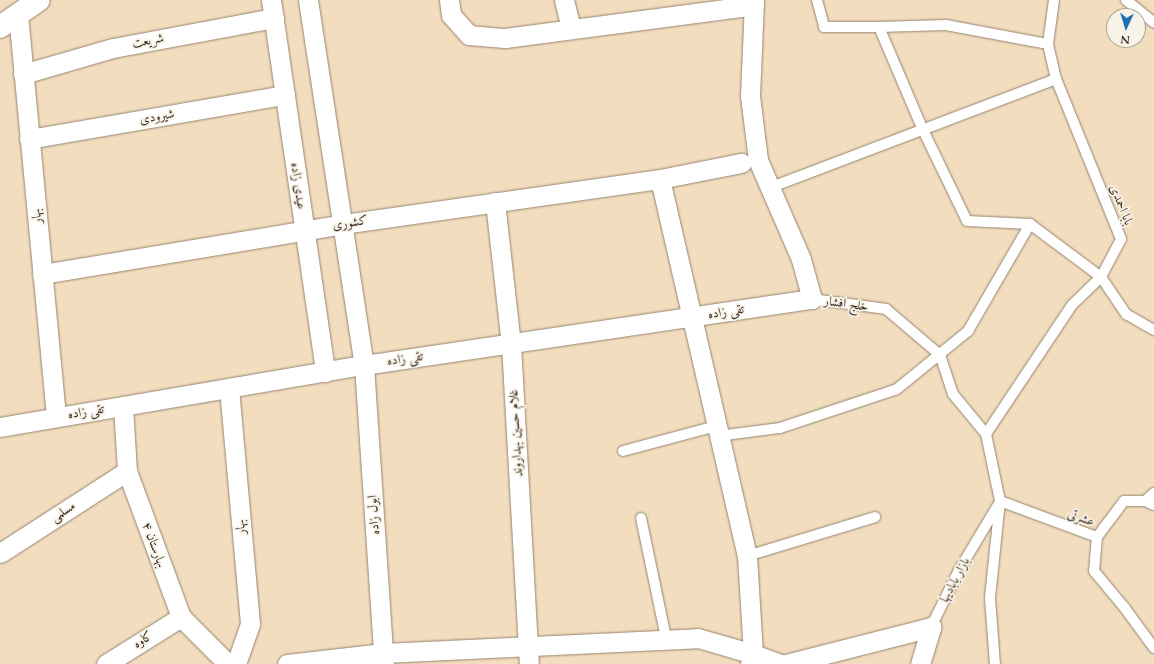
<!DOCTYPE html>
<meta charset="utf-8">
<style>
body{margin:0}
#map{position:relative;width:1154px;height:664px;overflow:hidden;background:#f2ddbf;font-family:Cardo,Amiri,serif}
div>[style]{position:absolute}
.roads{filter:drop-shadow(0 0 1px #96846e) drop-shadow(0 0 1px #96846e)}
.service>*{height:10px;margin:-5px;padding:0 5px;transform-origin:5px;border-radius:5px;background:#fff}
.minor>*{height:19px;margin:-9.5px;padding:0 9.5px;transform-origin:9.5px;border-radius:9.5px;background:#fff}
.tertiary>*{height:22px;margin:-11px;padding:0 11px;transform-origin:11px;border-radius:11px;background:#fff}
span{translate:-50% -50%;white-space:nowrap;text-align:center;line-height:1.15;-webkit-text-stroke:3.5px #f7f3e8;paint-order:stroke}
.street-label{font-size:13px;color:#3b2a1e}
.north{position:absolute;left:1106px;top:8px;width:40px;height:40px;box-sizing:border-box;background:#f7f3e8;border:1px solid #aca397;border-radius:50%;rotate:184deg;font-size:11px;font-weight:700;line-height:16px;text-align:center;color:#3b2a1e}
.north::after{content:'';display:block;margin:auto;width:14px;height:18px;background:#1f6fb2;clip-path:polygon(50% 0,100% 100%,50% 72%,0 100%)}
</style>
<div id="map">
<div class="roads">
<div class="service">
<i style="left:817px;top:0;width:28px;rotate:75deg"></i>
<i style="left:824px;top:27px;width:55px"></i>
<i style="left:879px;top:27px;width:112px;rotate:66.9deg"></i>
<i style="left:923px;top:130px;width:101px;rotate:64.2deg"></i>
<i style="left:967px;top:221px;width:63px;rotate:2.7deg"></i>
<i style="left:1030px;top:224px;width:89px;rotate:36.7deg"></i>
<i style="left:1101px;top:277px;width:45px;rotate:56deg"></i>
<i style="left:1126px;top:314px;width:32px;rotate:30deg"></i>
<i style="left:1126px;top:0;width:36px;rotate:39deg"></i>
<i style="left:879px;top:27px;width:67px;rotate:-1.7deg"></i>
<i style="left:946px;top:25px;width:104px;rotate:10.6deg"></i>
<i style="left:769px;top:188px;width:307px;rotate:-20.8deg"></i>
<i style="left:812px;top:299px;width:75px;rotate:7.7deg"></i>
<i style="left:886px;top:309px;width:71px;rotate:40.4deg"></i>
<i style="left:940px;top:355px;width:41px;rotate:71.6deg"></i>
<i style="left:953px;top:394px;width:52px;rotate:50.5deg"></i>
<i style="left:986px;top:434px;width:68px;rotate:78.2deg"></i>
<i style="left:1000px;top:501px;width:98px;rotate:95.9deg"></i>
<i style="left:990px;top:598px;width:66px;rotate:85.7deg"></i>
<i style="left:986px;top:434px;width:155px;rotate:-56.3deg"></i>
<i style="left:1072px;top:305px;width:40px;rotate:-44deg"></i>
<i style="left:1101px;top:277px;width:43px;rotate:-62.2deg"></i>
<i style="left:1121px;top:239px;width:173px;rotate:-112.1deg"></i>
<i style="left:1056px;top:79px;width:36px;rotate:-103deg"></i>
<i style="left:1048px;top:44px;width:44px;rotate:-82.2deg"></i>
<i style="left:718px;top:436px;width:63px;rotate:-7.4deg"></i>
<i style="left:780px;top:428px;width:123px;rotate:-18.4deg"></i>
<i style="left:897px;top:389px;width:92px;rotate:-39.2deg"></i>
<i style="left:968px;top:331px;width:124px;rotate:-59.9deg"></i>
<i style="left:623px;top:451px;width:96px;rotate:-15deg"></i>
<i style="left:1000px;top:501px;width:103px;rotate:20.4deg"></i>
<i style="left:1097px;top:537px;width:34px;rotate:95deg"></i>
<i style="left:1094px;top:571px;width:47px;rotate:50.2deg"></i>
<i style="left:1124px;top:607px;width:51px;rotate:53.8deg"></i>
<i style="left:1145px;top:501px;width:10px;rotate:24deg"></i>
<i style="left:641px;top:518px;width:123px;rotate:78.2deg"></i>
<i style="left:1097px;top:537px;width:45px;rotate:-53.1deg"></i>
<i style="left:1124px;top:501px;width:21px"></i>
<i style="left:1145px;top:501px;width:12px;rotate:-42deg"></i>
<i style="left:747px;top:556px;width:134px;rotate:-16.9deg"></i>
<i style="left:931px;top:627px;width:64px;rotate:-63.8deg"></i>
<i style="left:959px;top:570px;width:76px;rotate:-59deg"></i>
</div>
<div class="minor">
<i style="left:271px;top:0;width:376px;rotate:81.7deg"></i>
<i style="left:308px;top:0;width:369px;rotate:81.3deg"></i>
<i style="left:364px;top:365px;width:300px;rotate:86.2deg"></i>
<i style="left:449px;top:0;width:15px;rotate:82deg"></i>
<i style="left:451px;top:15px;width:27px;rotate:48deg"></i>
<i style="left:469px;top:35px;width:36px;rotate:5deg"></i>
<i style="left:505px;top:38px;width:251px;rotate:-7.5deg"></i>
<i style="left:564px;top:0;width:30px;rotate:76deg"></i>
<i style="left:18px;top:14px;width:405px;rotate:84.6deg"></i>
<i style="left:23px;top:74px;width:94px;rotate:-16.1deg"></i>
<i style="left:113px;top:48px;width:164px;rotate:-10.6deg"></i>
<i style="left:29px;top:139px;width:260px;rotate:-9.8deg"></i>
<i style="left:495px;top:202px;width:143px;rotate:83.6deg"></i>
<i style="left:511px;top:344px;width:321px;rotate:86.8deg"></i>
<i style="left:42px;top:274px;width:305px;rotate:-9.4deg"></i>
<i style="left:343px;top:224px;width:320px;rotate:-8.1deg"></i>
<i style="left:229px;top:388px;width:237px;rotate:84.9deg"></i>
<i style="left:250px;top:624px;width:42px;rotate:109.3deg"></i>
<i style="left:123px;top:406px;width:65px;rotate:86.5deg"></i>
<i style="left:127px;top:471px;width:156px;rotate:69.7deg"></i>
<i style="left:181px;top:617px;width:66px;rotate:45deg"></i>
<i style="left:0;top:427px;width:369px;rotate:-9.7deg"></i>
<i style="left:364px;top:365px;width:453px;rotate:-8.4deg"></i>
<i style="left:812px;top:299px;width:41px;rotate:-105.4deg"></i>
<i style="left:801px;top:259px;width:108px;rotate:-113.5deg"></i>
<i style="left:758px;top:160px;width:64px;rotate:-97.1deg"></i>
<i style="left:750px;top:96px;width:96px;rotate:-87.6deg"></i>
<i style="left:0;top:553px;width:151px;rotate:-32.8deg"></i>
<i style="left:106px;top:664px;width:89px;rotate:-32.1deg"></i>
<i style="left:287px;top:664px;width:97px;rotate:-6.5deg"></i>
<i style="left:383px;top:653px;width:315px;rotate:-2.7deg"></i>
<i style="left:698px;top:638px;width:57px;rotate:16.2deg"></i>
<i style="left:753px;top:654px;width:98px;rotate:-93.5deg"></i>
<i style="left:747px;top:556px;width:387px;rotate:-103deg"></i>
<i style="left:660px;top:179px;width:83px;rotate:-11.2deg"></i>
<i style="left:750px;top:664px;width:10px;rotate:-73deg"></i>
<i style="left:753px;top:654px;width:29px;rotate:20deg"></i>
<i style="left:786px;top:664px;width:150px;rotate:-14.3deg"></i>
<i style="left:920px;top:664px;width:39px;rotate:-73deg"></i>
</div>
<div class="tertiary">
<i style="left:0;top:27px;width:47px;rotate:-34.7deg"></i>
</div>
</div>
<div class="street-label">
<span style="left:148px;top:41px;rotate:-11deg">شریعت</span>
<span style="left:157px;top:117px;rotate:-10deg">شیرودی</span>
<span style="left:298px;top:186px;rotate:82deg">عیدی زاده</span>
<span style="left:1121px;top:205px;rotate:68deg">بابا احمدی</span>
<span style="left:37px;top:216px;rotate:-95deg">بهار</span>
<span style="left:350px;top:223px;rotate:-9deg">کشوری</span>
<span style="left:846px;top:304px;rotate:8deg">خلج افشار</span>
<span style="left:726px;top:312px;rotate:-9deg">تقی زاده</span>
<span style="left:405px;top:359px;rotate:-8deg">تقی زاده</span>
<span style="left:86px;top:412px;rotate:-9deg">تقی زاده</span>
<span style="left:516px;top:433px;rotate:-93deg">غلام حسین بهداروند</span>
<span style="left:63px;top:512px;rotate:-33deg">مسلمی</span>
<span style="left:374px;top:515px;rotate:-94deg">ابول زاده</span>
<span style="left:1081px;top:518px;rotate:20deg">عشرتی</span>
<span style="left:241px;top:527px;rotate:-95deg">بهار</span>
<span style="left:154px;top:545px;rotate:70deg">بهارستان ۴</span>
<span style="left:955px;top:580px;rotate:-62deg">بازار بابادیها</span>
<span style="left:143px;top:640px;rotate:-32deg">کاوه</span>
</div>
<div class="north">N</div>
</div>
